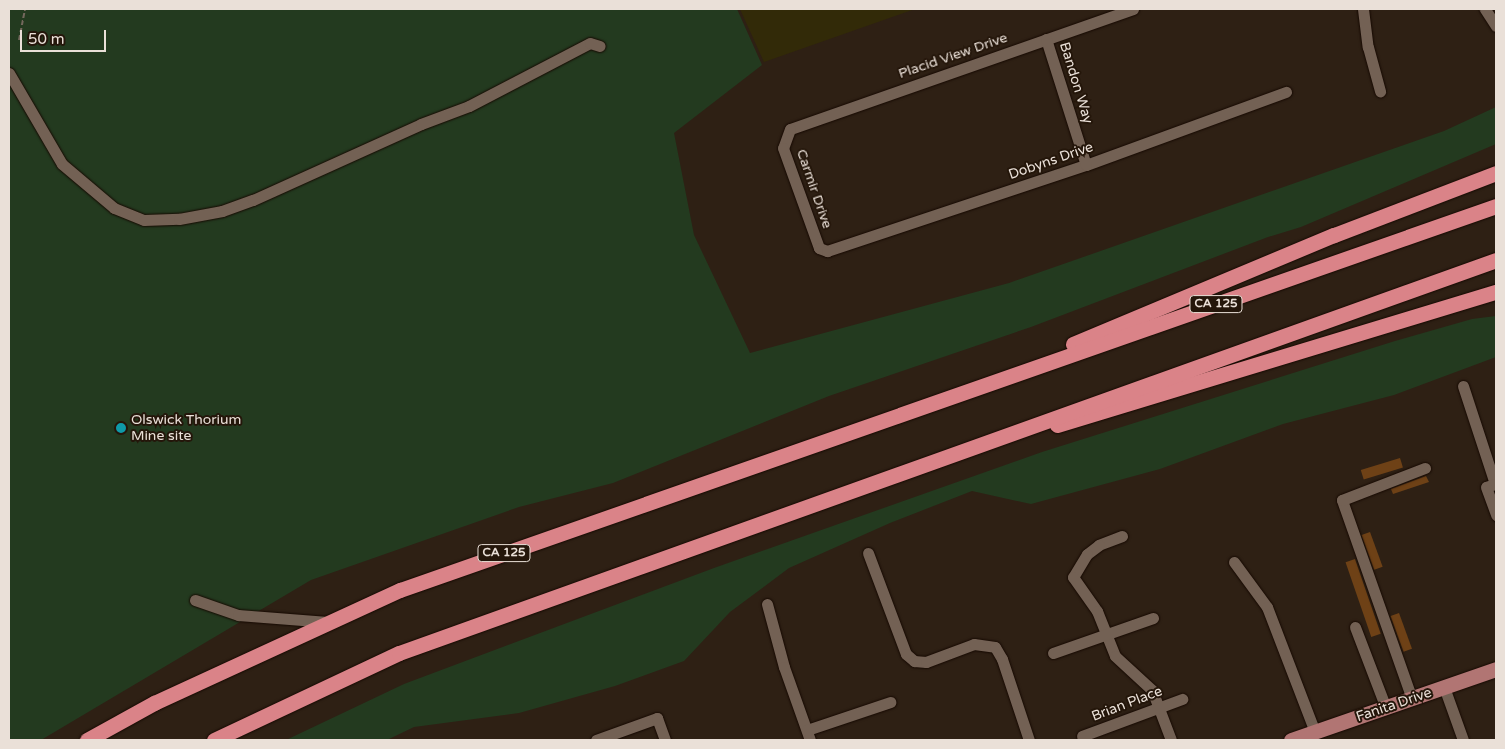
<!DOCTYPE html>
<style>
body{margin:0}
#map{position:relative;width:1505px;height:749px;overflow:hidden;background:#2e2014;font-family:"Varela Round",sans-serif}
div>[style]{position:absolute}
.green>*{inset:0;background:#233a1f}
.sand>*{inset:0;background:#322a08}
.building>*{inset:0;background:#6e4116;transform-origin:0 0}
.path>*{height:2px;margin-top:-1px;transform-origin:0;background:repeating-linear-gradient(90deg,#74685d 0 5px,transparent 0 7.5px)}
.roads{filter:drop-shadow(0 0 1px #160901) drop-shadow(0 0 1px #160901)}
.minor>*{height:11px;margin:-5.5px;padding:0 5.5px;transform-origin:5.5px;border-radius:5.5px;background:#736154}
.major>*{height:15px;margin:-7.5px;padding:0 7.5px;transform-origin:7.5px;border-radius:7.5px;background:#b17573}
.highway>*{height:15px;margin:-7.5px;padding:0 7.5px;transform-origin:7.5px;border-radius:7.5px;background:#da8388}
.dots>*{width:14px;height:14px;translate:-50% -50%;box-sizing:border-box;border:2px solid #24160a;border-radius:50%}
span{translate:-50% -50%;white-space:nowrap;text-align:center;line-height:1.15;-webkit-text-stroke:4px #24160a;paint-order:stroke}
.shield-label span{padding:1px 4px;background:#24160a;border:1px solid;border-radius:4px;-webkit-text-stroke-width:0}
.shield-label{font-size:12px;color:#eae0d8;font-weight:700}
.street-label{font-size:14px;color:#eae0d8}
.poi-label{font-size:14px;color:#eae0d8}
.left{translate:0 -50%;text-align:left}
.frame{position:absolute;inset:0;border:10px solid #eae0d8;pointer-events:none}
.scale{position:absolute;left:20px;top:30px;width:86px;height:22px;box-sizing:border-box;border:2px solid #eae0d8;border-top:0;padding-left:6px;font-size:15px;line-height:18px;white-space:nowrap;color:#eae0d8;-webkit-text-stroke:4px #24160a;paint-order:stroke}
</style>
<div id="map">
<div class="green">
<i style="clip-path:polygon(9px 9px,737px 9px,762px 65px,674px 133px,694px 235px,750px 353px,1009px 283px,1444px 131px,1496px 107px,1496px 144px,1301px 227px,1268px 237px,1031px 327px,829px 396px,613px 483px,519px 507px,311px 580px,41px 740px,9px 740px)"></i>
<i style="clip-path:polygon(1496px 316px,1496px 357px,1394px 395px,1283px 424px,1160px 469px,1031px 504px,972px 491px,890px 523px,789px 568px,730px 612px,684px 661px,615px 686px,519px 713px,414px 727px,387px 740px,286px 740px,404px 684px,714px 568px,1042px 452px,1395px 341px,1472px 319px)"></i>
</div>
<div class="sand">
<i style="clip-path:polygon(740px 9px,915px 9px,764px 62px)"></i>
</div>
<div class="building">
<i style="left:1400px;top:458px;width:10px;height:41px;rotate:73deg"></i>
<i style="clip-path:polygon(1426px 476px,1429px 482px,1393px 494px,1391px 489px)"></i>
<i style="left:1370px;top:532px;width:37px;height:9px;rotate:70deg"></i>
<i style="left:1355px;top:559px;width:79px;height:10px;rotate:71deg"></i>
<i style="left:1399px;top:613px;width:38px;height:9px;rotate:70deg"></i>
</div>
<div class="path">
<i style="left:19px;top:40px;width:32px;rotate:-79deg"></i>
</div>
<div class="roads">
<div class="minor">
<i style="left:1133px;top:9px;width:363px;rotate:160.7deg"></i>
<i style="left:790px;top:129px;width:20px;rotate:110deg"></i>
<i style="left:783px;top:148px;width:106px;rotate:70.2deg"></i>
<i style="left:819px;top:248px;width:9px;rotate:21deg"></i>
<i style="left:827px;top:251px;width:273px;rotate:-18.4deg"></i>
<i style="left:1086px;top:165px;width:213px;rotate:-20.1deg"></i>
<i style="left:1363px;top:9px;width:38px;rotate:83deg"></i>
<i style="left:1368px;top:47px;width:46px;rotate:74.7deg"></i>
<i style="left:1485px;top:9px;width:20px;rotate:57deg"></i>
<i style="left:1046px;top:39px;width:132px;rotate:72.4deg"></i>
<i style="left:9px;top:73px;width:105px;rotate:59.8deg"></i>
<i style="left:62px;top:164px;width:68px;rotate:40.2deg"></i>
<i style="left:114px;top:208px;width:32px;rotate:22deg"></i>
<i style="left:144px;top:220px;width:35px;rotate:-2deg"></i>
<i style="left:179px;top:219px;width:44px;rotate:-10.5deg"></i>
<i style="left:222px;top:211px;width:33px;rotate:-20deg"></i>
<i style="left:253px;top:200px;width:184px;rotate:-24.3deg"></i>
<i style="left:421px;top:124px;width:51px;rotate:-20.6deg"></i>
<i style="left:469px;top:106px;width:136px;rotate:-27.5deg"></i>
<i style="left:590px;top:43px;width:10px;rotate:17deg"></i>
<i style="left:1463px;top:386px;width:103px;rotate:71.9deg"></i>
<i style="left:1495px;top:484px;width:9px;rotate:162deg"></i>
<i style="left:1486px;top:487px;width:30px;rotate:70deg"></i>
<i style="left:1122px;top:536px;width:25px;rotate:159deg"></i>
<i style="left:1099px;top:545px;width:15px;rotate:143deg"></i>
<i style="left:1087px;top:554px;width:27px;rotate:121deg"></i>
<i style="left:1073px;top:577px;width:42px;rotate:54.8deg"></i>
<i style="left:1097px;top:611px;width:48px;rotate:68.2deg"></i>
<i style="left:1115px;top:656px;width:50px;rotate:42.6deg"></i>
<i style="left:1152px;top:690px;width:53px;rotate:69.2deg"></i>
<i style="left:868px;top:553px;width:108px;rotate:69.4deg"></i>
<i style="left:906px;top:654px;width:11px;rotate:41deg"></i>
<i style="left:914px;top:661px;width:12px;rotate:5deg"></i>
<i style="left:926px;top:662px;width:51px;rotate:-20.6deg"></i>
<i style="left:974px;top:644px;width:21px;rotate:8deg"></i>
<i style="left:995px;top:647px;width:14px;rotate:60deg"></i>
<i style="left:1002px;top:659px;width:85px;rotate:71.6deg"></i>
<i style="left:1234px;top:562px;width:56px;rotate:53.7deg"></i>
<i style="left:1267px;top:607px;width:134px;rotate:69deg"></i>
<i style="left:195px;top:600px;width:46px;rotate:19.2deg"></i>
<i style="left:238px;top:615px;width:90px;rotate:4.4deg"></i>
<i style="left:767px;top:604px;width:65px;rotate:74.9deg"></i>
<i style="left:784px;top:667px;width:77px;rotate:70.4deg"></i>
<i style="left:1355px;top:627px;width:87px;rotate:69.1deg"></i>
<i style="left:1053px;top:653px;width:106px;rotate:-19.3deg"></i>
<i style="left:1444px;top:687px;width:56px;rotate:70.3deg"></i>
<i style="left:1412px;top:699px;width:211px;rotate:-109.4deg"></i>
<i style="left:1342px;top:500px;width:89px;rotate:-21.1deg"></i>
<i style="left:807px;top:730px;width:88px;rotate:-18.6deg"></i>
<i style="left:1082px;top:736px;width:107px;rotate:-20.3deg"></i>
<i style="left:596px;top:740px;width:65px;rotate:-19.8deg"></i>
<i style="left:657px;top:718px;width:23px;rotate:70deg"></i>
</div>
<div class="major">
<i style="left:1291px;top:740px;width:217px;rotate:-19.1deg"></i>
</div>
<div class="highway">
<i style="left:1073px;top:344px;width:283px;rotate:-22.7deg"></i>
<i style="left:1334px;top:235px;width:173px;rotate:-20.9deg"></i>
<i style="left:1057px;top:425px;width:459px;rotate:-16.9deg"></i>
<i style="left:87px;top:740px;width:77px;rotate:-28.9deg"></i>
<i style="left:154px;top:703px;width:271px;rotate:-24.7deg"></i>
<i style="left:400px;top:590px;width:1161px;rotate:-19.31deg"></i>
<i style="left:214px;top:740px;width:204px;rotate:-25.2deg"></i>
<i style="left:399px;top:653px;width:1165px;rotate:-19.71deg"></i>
</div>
</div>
<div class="dots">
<i style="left:121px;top:428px;background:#0f9aa8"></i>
</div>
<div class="shield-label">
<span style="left:1216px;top:304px">CA 125</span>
<span style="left:504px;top:553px">CA 125</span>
</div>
<div class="street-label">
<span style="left:953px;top:56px;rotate:-19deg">Placid View Drive</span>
<span style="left:1076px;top:83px;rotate:73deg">Bandon Way</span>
<span style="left:1051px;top:161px;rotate:-19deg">Dobyns Drive</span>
<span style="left:814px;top:189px;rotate:71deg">Carmir Drive</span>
<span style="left:1127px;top:704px;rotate:-21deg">Brian Place</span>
<span style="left:1394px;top:705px;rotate:-19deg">Fanita Drive</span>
</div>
<div class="poi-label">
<span class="left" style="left:131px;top:428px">Olswick Thorium<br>Mine site</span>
</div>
<div class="frame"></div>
<div class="scale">50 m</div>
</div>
